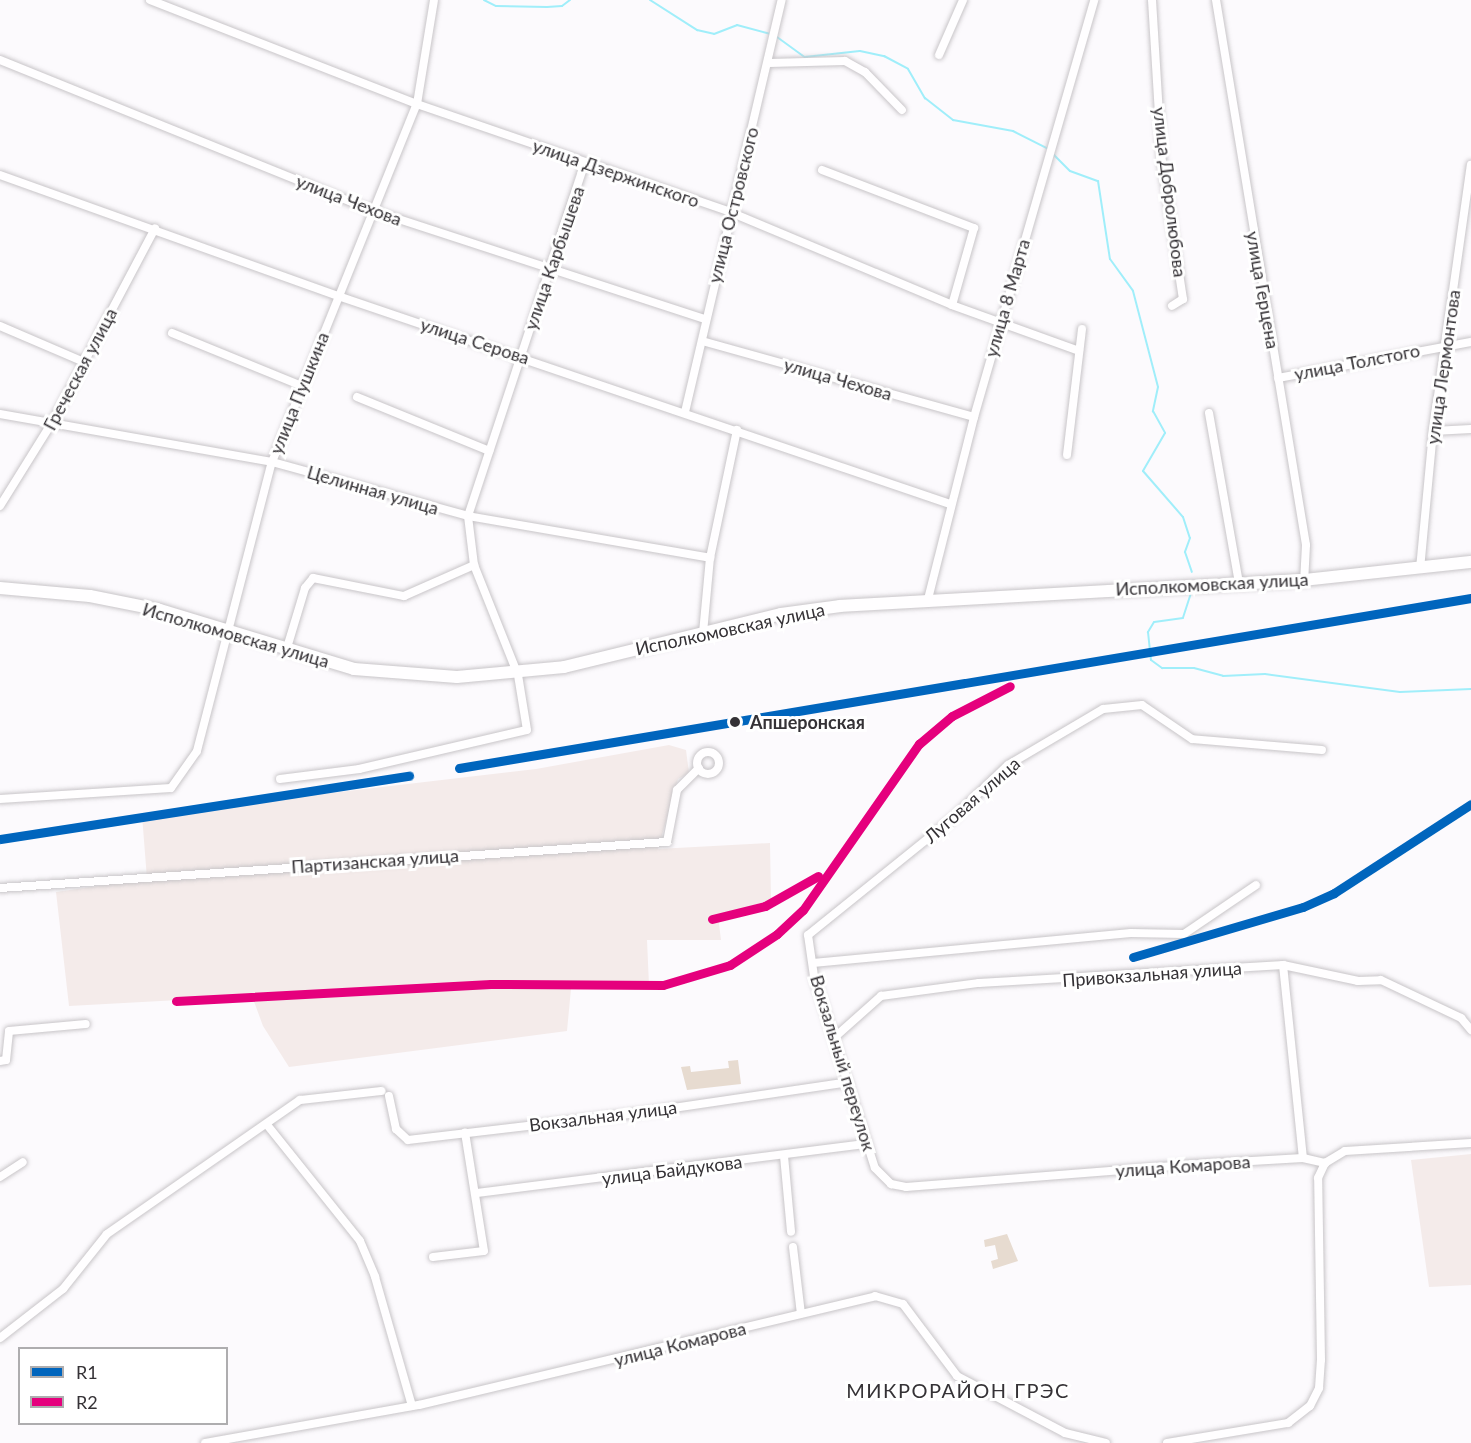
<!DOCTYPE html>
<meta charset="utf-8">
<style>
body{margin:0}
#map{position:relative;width:1471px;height:1443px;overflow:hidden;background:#fcfafd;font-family:Lato,sans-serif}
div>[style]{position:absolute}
.industrial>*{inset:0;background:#f4ebea}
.stream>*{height:2px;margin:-1px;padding:0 1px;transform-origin:1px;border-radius:1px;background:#a0eefa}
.building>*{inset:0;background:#e7dbd0}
.roads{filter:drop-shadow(0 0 2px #c8c5c8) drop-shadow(0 0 2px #c8c5c8)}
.minor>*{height:8px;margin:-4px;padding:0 4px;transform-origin:4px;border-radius:4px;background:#fffeff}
.minor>.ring{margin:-4px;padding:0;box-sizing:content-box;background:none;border:8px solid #fffeff;border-radius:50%}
.primary>*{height:12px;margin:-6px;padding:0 6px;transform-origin:6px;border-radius:6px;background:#fffeff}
.rail-1>*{height:9px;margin:-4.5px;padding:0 4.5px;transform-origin:4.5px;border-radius:4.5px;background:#0065bd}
.rail-2>*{height:9px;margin:-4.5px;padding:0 4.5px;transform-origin:4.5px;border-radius:4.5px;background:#e5007d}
.dots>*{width:16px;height:16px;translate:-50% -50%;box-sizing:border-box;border:3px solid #fff;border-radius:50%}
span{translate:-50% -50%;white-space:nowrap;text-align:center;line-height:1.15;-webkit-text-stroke:6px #fff;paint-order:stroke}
.street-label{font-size:18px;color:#353236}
.stop-label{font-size:18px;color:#353236;font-weight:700}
.left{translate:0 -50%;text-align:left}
.neighbourhood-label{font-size:20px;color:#353236;letter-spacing:1.5px}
.legend{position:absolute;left:18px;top:1347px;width:210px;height:78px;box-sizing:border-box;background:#fff;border:2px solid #aeadaf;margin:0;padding:8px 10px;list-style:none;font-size:18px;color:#353236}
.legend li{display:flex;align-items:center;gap:12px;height:30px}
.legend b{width:30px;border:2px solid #aeadaf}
</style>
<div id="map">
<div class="industrial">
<i style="clip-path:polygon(669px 745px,686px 750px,689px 773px,678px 779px,658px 849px,770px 843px,771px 900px,718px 916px,721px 940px,647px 940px,649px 985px,571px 989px,567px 1031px,289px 1067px,263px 1026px,252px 996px,69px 1006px,56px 892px,147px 879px,142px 815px,536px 769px)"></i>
<i style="clip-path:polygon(1471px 1154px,1471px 1285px,1429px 1287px,1411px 1160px)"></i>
</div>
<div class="stream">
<i style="left:484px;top:0;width:13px;rotate:27deg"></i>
<i style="left:496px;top:6px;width:51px;rotate:1.1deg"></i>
<i style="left:547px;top:7px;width:15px;rotate:-4deg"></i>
<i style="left:562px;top:6px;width:10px;rotate:-37deg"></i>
<i style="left:650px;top:0;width:56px;rotate:32.6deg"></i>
<i style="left:697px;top:30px;width:17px;rotate:13deg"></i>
<i style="left:714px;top:34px;width:25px;rotate:-21deg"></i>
<i style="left:737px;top:25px;width:35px;rotate:15deg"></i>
<i style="left:777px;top:37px;width:34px;rotate:36deg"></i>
<i style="left:805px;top:57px;width:55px;rotate:-6.2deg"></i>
<i style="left:860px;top:51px;width:25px;rotate:12deg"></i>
<i style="left:884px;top:56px;width:27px;rotate:28deg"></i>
<i style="left:908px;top:69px;width:34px;rotate:60deg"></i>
<i style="left:925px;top:98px;width:36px;rotate:38deg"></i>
<i style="left:953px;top:120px;width:61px;rotate:10.4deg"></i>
<i style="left:1013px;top:131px;width:39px;rotate:27deg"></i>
<i style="left:1052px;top:153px;width:25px;rotate:45deg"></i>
<i style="left:1070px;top:171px;width:30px;rotate:20deg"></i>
<i style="left:1098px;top:181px;width:79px;rotate:81.3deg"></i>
<i style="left:1110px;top:259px;width:39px;rotate:54deg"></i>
<i style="left:1133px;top:291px;width:99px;rotate:75.4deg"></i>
<i style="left:1158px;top:387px;width:25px;rotate:102deg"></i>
<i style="left:1153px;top:411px;width:25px;rotate:61deg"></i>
<i style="left:1165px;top:433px;width:44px;rotate:120.1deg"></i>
<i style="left:1143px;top:471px;width:61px;rotate:49deg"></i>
<i style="left:1183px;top:517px;width:22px;rotate:72deg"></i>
<i style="left:1190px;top:538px;width:15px;rotate:110deg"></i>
<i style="left:1185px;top:552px;width:21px;rotate:71deg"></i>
<i style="left:1191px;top:593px;width:26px;rotate:108deg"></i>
<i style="left:1183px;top:618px;width:29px;rotate:172deg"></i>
<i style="left:1154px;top:622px;width:12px;rotate:121deg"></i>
<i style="left:1148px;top:632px;width:28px;rotate:84deg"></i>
<i style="left:1151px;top:660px;width:14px;rotate:36deg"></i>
<i style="left:1162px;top:668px;width:32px"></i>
<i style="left:1194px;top:668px;width:30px;rotate:15deg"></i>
<i style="left:1223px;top:676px;width:42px;rotate:-2.7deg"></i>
<i style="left:1265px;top:674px;width:136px;rotate:7.6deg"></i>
<i style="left:1400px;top:692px;width:71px;rotate:-2.4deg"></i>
</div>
<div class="building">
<i style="clip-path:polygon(738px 1060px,741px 1084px,687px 1090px,681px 1067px,690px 1066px,691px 1072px,729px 1068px,728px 1061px)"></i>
<i style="clip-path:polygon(1007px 1234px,1018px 1261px,993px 1269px,991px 1261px,998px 1259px,995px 1245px,985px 1247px,984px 1240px)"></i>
</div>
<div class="roads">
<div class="minor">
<i style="left:150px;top:0;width:287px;rotate:21.3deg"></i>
<i style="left:417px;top:104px;width:331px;rotate:19deg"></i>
<i style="left:730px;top:212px;width:241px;rotate:22.7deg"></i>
<i style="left:952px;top:305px;width:135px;rotate:19.9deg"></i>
<i style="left:1152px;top:0;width:162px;rotate:86.5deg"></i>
<i style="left:1162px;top:162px;width:139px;rotate:81.3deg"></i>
<i style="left:1183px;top:299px;width:13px;rotate:148deg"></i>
<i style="left:1216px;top:0;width:552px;rotate:80.62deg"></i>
<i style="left:1306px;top:545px;width:35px;rotate:93deg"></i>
<i style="left:939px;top:55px;width:60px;rotate:-66.4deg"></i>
<i style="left:0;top:60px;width:400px;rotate:22deg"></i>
<i style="left:371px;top:210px;width:351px;rotate:18.1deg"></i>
<i style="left:769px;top:63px;width:76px;rotate:-1.5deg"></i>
<i style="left:845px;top:61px;width:23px;rotate:29deg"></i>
<i style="left:865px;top:72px;width:53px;rotate:45.8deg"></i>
<i style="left:822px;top:170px;width:163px;rotate:20.9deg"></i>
<i style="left:974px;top:228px;width:80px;rotate:105.9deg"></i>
<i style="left:0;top:175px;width:359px;rotate:19.7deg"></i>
<i style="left:338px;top:296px;width:646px;rotate:18.77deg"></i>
<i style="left:0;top:326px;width:91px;rotate:23.2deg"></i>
<i style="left:172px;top:333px;width:140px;rotate:22.2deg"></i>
<i style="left:702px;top:341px;width:282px;rotate:15.6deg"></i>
<i style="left:1278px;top:378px;width:196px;rotate:-10.6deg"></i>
<i style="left:357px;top:397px;width:143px;rotate:22.2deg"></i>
<i style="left:685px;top:412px;width:423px;rotate:-76.8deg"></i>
<i style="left:1209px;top:413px;width:174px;rotate:80deg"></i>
<i style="left:0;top:414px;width:276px;rotate:10deg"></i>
<i style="left:272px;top:462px;width:203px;rotate:15.4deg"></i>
<i style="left:468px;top:516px;width:246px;rotate:9.8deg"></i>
<i style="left:1433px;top:431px;width:38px;rotate:-3deg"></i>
<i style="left:1067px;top:455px;width:127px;rotate:-83.2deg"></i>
<i style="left:0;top:506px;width:100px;rotate:-58.1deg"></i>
<i style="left:53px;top:421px;width:218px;rotate:-62.1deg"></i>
<i style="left:1420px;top:569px;width:139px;rotate:-84.6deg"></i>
<i style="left:1433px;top:431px;width:269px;rotate:-81.9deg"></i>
<i style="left:928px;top:599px;width:188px;rotate:-75.8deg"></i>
<i style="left:974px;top:417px;width:434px;rotate:-73.9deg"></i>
<i style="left:703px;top:633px;width:75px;rotate:-84.7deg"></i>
<i style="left:710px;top:558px;width:131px;rotate:-78.1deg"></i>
<i style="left:286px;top:651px;width:66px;rotate:-73.2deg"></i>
<i style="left:305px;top:588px;width:13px;rotate:-51deg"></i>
<i style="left:313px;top:578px;width:93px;rotate:11.2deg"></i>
<i style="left:404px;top:596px;width:77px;rotate:-23.9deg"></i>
<i style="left:1322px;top:750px;width:130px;rotate:-175.2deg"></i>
<i style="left:1192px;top:739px;width:60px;rotate:-145.8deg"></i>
<i style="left:1142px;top:705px;width:39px;rotate:174deg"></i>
<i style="left:1103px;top:709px;width:110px;rotate:149.5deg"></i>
<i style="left:1008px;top:765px;width:78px;rotate:136deg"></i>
<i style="left:952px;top:819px;width:185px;rotate:141.1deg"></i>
<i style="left:808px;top:935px;width:41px;rotate:81.7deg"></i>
<i style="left:814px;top:976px;width:201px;rotate:72.4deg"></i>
<i style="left:875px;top:1168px;width:23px;rotate:45deg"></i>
<i style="left:891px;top:1184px;width:15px;rotate:11deg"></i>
<i style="left:906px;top:1187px;width:278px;rotate:-4.5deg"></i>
<i style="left:1183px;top:1165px;width:120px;rotate:-3.3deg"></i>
<i style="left:1303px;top:1158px;width:23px;rotate:13deg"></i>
<i style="left:1325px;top:1163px;width:23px;rotate:-31deg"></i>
<i style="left:1345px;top:1151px;width:126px;rotate:-3.6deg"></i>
<i class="ring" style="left:697px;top:752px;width:14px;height:14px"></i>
<i style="left:280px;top:779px;width:80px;rotate:-7.2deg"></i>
<i style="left:359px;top:769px;width:172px;rotate:-13.1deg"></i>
<i style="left:527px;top:730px;width:56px;rotate:-99.3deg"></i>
<i style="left:518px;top:675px;width:118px;rotate:-111.8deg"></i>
<i style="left:474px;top:565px;width:49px;rotate:-97deg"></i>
<i style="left:468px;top:516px;width:372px;rotate:-71.7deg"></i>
<i style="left:0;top:799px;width:171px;rotate:-3.7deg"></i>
<i style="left:171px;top:788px;width:45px;rotate:-54.9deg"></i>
<i style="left:197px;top:751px;width:299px;rotate:-75.5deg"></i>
<i style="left:272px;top:462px;width:386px;rotate:-68deg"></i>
<i style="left:417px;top:104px;width:105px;rotate:-80.7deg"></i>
<i style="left:0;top:888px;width:669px;rotate:-3.95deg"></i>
<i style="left:667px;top:842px;width:53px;rotate:-79.1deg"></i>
<i style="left:677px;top:790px;width:31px;rotate:-45deg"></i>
<i style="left:813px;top:963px;width:319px;rotate:-5.4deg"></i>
<i style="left:1131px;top:933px;width:53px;rotate:1.1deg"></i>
<i style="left:1184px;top:934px;width:87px;rotate:-34.2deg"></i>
<i style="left:1283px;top:965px;width:194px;rotate:84.1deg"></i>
<i style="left:835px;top:1037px;width:62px;rotate:-41.7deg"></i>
<i style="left:881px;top:996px;width:99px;rotate:-7.6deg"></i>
<i style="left:979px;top:983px;width:305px;rotate:-3.4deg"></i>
<i style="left:1283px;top:965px;width:77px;rotate:12deg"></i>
<i style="left:1358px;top:981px;width:23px;rotate:-2deg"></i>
<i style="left:1381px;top:980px;width:89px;rotate:25.4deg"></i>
<i style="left:1461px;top:1018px;width:16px;rotate:50deg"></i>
<i style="left:0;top:1061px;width:6px;rotate:-9deg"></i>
<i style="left:6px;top:1060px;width:29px;rotate:-84deg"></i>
<i style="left:9px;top:1031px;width:77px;rotate:-5.2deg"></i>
<i style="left:389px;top:1096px;width:34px;rotate:78deg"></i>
<i style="left:396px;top:1129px;width:16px;rotate:43deg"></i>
<i style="left:408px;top:1140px;width:240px;rotate:-6.7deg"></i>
<i style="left:646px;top:1112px;width:204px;rotate:-8.4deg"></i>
<i style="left:268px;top:1126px;width:147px;rotate:51.3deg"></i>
<i style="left:360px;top:1241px;width:39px;rotate:67deg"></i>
<i style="left:375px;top:1277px;width:134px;rotate:74deg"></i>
<i style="left:784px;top:1156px;width:76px;rotate:84.7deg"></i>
<i style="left:0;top:1177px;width:27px;rotate:-33deg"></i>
<i style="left:477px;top:1193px;width:393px;rotate:-7.2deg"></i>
<i style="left:793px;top:1247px;width:67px;rotate:83.2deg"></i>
<i style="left:433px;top:1257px;width:51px;rotate:-6.7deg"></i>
<i style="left:484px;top:1251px;width:120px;rotate:-99.1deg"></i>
<i style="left:0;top:1338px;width:80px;rotate:-37.9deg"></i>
<i style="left:63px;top:1289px;width:70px;rotate:-51.3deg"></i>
<i style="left:107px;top:1234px;width:235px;rotate:-34.8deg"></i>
<i style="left:300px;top:1100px;width:82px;rotate:-6.3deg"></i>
<i style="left:205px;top:1443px;width:217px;rotate:-10.1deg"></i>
<i style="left:419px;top:1405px;width:469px;rotate:-13.4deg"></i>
<i style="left:875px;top:1296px;width:29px;rotate:16deg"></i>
<i style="left:903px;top:1304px;width:90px;rotate:53.1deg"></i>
<i style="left:957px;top:1376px;width:122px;rotate:27.8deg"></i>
<i style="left:1065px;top:1433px;width:42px;rotate:13.7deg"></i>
<i style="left:1167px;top:1443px;width:123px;rotate:-9.4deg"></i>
<i style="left:1288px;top:1423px;width:28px;rotate:-38deg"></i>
<i style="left:1310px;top:1406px;width:20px;rotate:-63deg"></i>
<i style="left:1319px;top:1388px;width:28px;rotate:-86deg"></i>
<i style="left:1321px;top:1360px;width:182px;rotate:-90.9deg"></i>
<i style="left:1318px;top:1178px;width:17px;rotate:-65deg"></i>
</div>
<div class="primary">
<i style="left:0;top:588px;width:90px;rotate:5.1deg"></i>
<i style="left:90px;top:596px;width:71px;rotate:11.3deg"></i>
<i style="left:160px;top:610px;width:203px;rotate:16.9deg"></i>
<i style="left:354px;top:669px;width:103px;rotate:4.4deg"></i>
<i style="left:457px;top:677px;width:107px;rotate:-5.3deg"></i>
<i style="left:564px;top:667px;width:223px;rotate:-13.7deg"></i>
<i style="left:781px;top:614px;width:60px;rotate:-7.7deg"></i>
<i style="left:840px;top:606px;width:465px;rotate:-3.2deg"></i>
<i style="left:1304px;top:580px;width:168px;rotate:-6.2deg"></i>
</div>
</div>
<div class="rail-1">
<i style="left:459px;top:768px;width:1026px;rotate:-9.54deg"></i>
<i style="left:0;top:839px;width:414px;rotate:-8.8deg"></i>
<i style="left:1133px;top:957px;width:177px;rotate:-16.4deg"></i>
<i style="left:1303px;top:907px;width:34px;rotate:-24deg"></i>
<i style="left:1334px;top:893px;width:163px;rotate:-33deg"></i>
</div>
<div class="rail-2">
<i style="left:712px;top:919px;width:55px;rotate:-13.8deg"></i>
<i style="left:765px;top:906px;width:61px;rotate:-29.5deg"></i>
<i style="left:176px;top:1001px;width:315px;rotate:-3.1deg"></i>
<i style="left:491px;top:984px;width:172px;rotate:0.3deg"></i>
<i style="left:663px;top:985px;width:70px;rotate:-16.6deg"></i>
<i style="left:730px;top:965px;width:56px;rotate:-33.4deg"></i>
<i style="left:777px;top:934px;width:35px;rotate:-43deg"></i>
<i style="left:803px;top:910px;width:203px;rotate:-55.1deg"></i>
<i style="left:919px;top:744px;width:43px;rotate:-40.3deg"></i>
<i style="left:952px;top:716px;width:65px;rotate:-27.3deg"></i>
</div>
<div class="dots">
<i style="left:735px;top:722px;background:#353236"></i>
</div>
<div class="street-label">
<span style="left:616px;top:173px;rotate:19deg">улица Дзержинского</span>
<span style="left:1170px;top:192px;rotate:83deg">улица Добролюбова</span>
<span style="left:349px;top:200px;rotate:21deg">улица Чехова</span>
<span style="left:733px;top:205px;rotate:-76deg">улица Островского</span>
<span style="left:554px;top:258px;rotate:-71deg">улица Карбышева</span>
<span style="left:1263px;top:290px;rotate:80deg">улица Герцена</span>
<span style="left:1007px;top:298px;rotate:-74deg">улица 8 Марта</span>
<span style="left:475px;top:341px;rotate:18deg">улица Серова</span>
<span style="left:1357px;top:362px;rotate:-11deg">улица Толстого</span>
<span style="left:1443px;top:367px;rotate:-82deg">улица Лермонтова</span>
<span style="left:80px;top:369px;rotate:-62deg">Греческая улица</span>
<span style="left:838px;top:379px;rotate:16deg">улица Чехова</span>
<span style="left:299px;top:393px;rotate:-68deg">улица Пушкина</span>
<span style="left:373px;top:490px;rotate:16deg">Целинная улица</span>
<span style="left:1212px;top:584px;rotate:-3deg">Исполкомовская улица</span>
<span style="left:730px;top:629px;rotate:-12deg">Исполкомовская улица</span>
<span style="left:236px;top:635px;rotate:16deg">Исполкомовская улица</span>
<span style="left:972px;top:800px;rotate:-41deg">Луговая улица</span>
<span style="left:375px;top:861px;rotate:-4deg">Партизанская улица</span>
<span style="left:1152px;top:974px;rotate:-4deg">Привокзальная улица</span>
<span style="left:843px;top:1063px;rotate:73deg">Вокзальный переулок</span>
<span style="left:603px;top:1116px;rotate:-7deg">Вокзальная улица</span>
<span style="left:1183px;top:1166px;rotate:-4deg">улица Комарова</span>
<span style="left:672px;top:1170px;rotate:-7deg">улица Байдукова</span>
<span style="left:680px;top:1344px;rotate:-14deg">улица Комарова</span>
</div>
<div class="stop-label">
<span class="left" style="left:750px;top:722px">Апшеронская</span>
</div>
<div class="neighbourhood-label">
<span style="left:958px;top:1390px">МИКРОРАЙОН ГРЭС</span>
</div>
<ul class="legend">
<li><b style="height:8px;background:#0065bd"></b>R1</li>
<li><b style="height:8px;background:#e5007d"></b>R2</li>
</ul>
</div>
